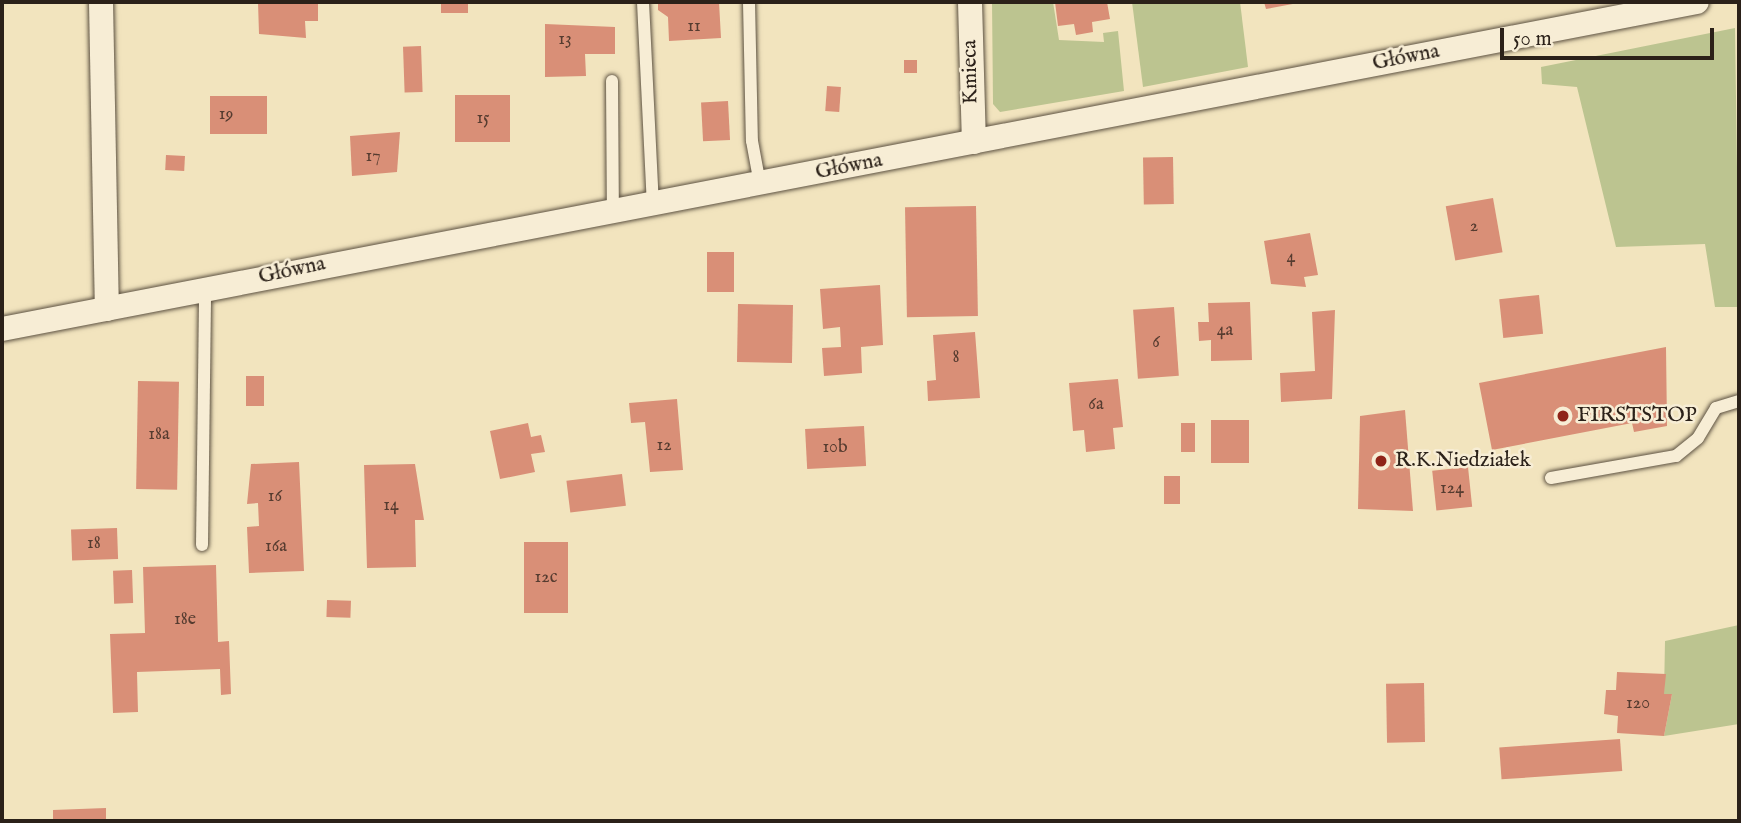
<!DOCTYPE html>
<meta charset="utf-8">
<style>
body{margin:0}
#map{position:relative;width:1741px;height:823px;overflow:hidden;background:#f2e4be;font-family:"IM FELL English",serif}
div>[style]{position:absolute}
.green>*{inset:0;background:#bcc490}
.building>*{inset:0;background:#d98f77;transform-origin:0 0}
.roads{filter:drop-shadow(0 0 2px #5d5242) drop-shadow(0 0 2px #5d5242)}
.lane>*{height:12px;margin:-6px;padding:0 6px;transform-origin:6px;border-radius:6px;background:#f7edd5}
.street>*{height:24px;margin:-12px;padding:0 12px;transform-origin:12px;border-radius:12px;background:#f7edd5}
.dots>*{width:19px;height:19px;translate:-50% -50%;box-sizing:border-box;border:4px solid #f7edd5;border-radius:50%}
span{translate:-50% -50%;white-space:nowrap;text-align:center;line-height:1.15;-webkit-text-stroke:5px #f7edd5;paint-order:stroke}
.number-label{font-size:18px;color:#563c30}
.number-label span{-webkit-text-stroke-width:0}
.street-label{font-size:21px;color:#2b2119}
.poi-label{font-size:21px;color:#2b2119}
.left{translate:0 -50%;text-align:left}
.frame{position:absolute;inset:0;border:4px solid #2b2119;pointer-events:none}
.scale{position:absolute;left:1500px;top:28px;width:214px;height:32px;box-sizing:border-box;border:4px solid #2b2119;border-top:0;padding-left:9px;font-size:21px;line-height:24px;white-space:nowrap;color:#2b2119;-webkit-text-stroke:5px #f7edd5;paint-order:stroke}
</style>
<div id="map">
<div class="green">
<i style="clip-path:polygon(992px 2px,1053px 2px,1059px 40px,1104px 42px,1103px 33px,1118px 31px,1124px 91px,1000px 112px,993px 104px)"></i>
<i style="clip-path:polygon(1132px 2px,1240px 2px,1248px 67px,1143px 87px)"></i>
<i style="clip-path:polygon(1735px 28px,1739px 307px,1715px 307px,1705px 244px,1616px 247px,1577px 87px,1542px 84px,1541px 67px)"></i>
<i style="clip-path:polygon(1739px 625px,1739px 724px,1664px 736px,1672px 694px,1664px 694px,1665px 641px)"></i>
</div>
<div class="building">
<i style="clip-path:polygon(258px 2px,318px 2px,318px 21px,305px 21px,306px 38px,259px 34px)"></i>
<i style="left:441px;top:2px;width:27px;height:11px"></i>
<i style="clip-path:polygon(658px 2px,719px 2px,721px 38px,669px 41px,668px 17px,658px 10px)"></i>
<i style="clip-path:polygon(1055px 2px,1107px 2px,1110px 19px,1092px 22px,1093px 32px,1076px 35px,1074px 24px,1058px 26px)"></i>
<i style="clip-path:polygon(1264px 2px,1298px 2px,1298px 3px,1266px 9px)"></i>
<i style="clip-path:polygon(545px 24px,615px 27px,615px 54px,585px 54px,586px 76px,545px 77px)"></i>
<i style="left:421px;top:46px;width:46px;height:18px;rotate:88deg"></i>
<i style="left:904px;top:60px;width:13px;height:13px"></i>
<i style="left:827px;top:86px;width:14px;height:25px;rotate:4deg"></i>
<i style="left:455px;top:95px;width:55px;height:47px"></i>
<i style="left:210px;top:96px;width:57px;height:38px"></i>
<i style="left:728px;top:101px;width:39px;height:27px;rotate:87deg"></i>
<i style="clip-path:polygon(400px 132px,397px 172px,352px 176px,350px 136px)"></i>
<i style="left:166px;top:155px;width:19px;height:15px;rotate:3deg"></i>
<i style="left:1173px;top:157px;width:47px;height:30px;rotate:89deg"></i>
<i style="left:1493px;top:198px;width:55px;height:48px;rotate:80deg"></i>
<i style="left:976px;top:206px;width:110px;height:71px;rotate:89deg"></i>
<i style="clip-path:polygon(1310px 233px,1318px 275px,1304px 277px,1306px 287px,1271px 284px,1264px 241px)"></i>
<i style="left:707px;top:252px;width:27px;height:40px"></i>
<i style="clip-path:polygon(880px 285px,883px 345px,861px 347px,862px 373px,824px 376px,822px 348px,841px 347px,840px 327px,823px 329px,820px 289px)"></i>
<i style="left:1539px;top:295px;width:39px;height:40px;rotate:84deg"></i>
<i style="clip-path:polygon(1250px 302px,1252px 360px,1211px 361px,1211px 340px,1199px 341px,1198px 322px,1209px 322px,1208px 303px)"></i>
<i style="left:738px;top:304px;width:55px;height:58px;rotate:1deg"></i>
<i style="left:1174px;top:307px;width:69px;height:41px;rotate:86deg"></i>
<i style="clip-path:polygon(1335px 310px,1332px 399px,1281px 402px,1280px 373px,1315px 371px,1312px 312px)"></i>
<i style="clip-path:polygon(975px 332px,980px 398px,928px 401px,927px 381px,936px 380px,933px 335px)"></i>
<i style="clip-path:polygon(1666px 347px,1667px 426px,1634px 432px,1632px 423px,1492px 450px,1479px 383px)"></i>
<i style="left:246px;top:376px;width:18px;height:30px"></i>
<i style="clip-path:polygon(1118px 379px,1123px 427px,1113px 428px,1115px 449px,1086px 452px,1084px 430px,1073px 431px,1069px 383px)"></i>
<i style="left:138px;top:381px;width:41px;height:108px;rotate:1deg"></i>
<i style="clip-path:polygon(677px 399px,683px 470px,650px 472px,645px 422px,631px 423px,629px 403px)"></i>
<i style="clip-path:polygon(1405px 410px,1413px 511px,1358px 509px,1360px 416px)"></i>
<i style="left:1249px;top:420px;width:43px;height:38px;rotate:90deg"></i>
<i style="clip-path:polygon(528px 423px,531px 437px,541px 435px,545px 452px,531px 454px,535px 472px,500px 479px,490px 431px)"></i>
<i style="left:1181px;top:423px;width:14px;height:29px"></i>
<i style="left:864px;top:426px;width:40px;height:59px;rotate:87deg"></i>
<i style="clip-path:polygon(299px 462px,304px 571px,249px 573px,247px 527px,259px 526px,258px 503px,247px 504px,251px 464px)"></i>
<i style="clip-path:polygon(415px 464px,424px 520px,415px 520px,416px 567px,367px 568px,364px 465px)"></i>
<i style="left:1468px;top:467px;width:40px;height:36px;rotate:84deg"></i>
<i style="left:622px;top:474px;width:32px;height:56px;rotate:83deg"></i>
<i style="left:1164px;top:476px;width:16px;height:28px"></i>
<i style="left:117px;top:528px;width:31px;height:46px;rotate:88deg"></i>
<i style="left:524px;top:542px;width:44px;height:71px"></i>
<i style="clip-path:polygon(216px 565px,218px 642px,229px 641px,231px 694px,221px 695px,220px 669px,137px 672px,138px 712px,113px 713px,110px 634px,145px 633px,143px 567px)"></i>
<i style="left:132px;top:570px;width:33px;height:19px;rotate:88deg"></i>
<i style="left:327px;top:600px;width:24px;height:17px;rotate:2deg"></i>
<i style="clip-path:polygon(1617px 672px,1666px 674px,1664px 694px,1672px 694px,1664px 736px,1617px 733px,1618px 716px,1604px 714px,1606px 690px,1616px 690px)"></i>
<i style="left:1424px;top:683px;width:59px;height:38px;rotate:89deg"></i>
<i style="left:1620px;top:739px;width:32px;height:121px;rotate:86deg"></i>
<i style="clip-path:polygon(106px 808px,106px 821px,53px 821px,53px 810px)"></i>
</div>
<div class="roads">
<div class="lane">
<i style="left:643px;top:2px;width:202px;rotate:87.2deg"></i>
<i style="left:749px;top:2px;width:139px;rotate:88.8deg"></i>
<i style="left:752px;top:141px;width:44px;rotate:79.5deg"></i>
<i style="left:612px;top:81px;width:131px;rotate:89.6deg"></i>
<i style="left:1551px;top:478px;width:127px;rotate:-10deg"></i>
<i style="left:1676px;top:456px;width:28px;rotate:-39deg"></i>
<i style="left:1698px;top:438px;width:35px;rotate:-59deg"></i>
<i style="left:1716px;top:408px;width:24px;rotate:-17deg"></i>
<i style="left:202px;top:545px;width:255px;rotate:-89.3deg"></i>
</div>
<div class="street">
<i style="left:101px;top:2px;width:307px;rotate:88.9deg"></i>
<i style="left:970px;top:2px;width:140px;rotate:88.4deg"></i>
<i style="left:2px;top:329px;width:1726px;rotate:-10.92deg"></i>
</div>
</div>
<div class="dots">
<i style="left:1563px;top:416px;background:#8f2418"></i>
<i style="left:1381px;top:461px;background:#8f2418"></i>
</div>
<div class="number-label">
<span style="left:694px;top:27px">11</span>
<span style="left:565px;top:40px">13</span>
<span style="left:226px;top:115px">19</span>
<span style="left:483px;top:119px">15</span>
<span style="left:373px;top:157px">17</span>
<span style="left:1474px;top:227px">2</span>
<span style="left:1291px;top:258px">4</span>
<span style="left:1225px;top:331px">4a</span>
<span style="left:1156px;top:343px">6</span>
<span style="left:956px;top:358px">8</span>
<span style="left:1096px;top:405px">6a</span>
<span style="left:159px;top:435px">18a</span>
<span style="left:664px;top:446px">12</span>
<span style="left:835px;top:448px">10b</span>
<span style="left:1452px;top:489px">124</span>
<span style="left:275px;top:497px">16</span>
<span style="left:391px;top:506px">14</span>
<span style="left:94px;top:544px">18</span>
<span style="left:276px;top:547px">16a</span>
<span style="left:546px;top:578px">12c</span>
<span style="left:185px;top:620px">18e</span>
<span style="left:1638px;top:704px">120</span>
</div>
<div class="street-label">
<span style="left:1406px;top:58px;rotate:-11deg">Główna</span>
<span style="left:971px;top:72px;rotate:-91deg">Kmieca</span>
<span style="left:849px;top:167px;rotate:-11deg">Główna</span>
<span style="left:292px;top:271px;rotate:-12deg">Główna</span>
</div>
<div class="poi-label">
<span class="left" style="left:1577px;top:416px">FIRSTSTOP</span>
<span class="left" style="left:1395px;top:461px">R.K.Niedziałek</span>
</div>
<div class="frame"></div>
<div class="scale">50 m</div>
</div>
